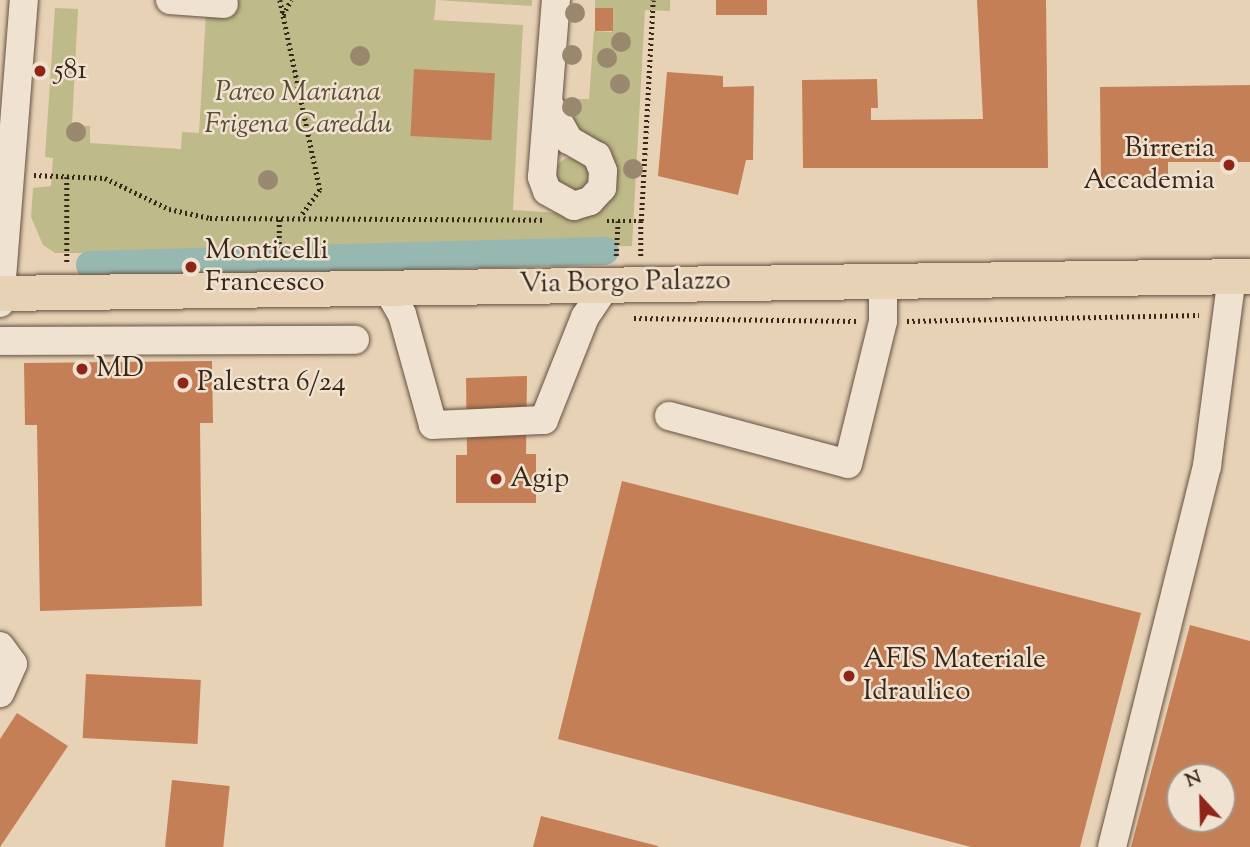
<!DOCTYPE html>
<style>
body{margin:0}
#map{position:relative;width:1250px;height:847px;overflow:hidden;background:#e8d2b6;font-family:"Sorts Mill Goudy",serif}
div>[style]{position:absolute}
.green>*{inset:0;background:#beba89}
.round{border-radius:50%}
.canal>*{height:28px;margin:-14px;padding:0 14px;transform-origin:14px;border-radius:14px;background:#97b7b1}
.building>*{inset:0;background:#c47f57;transform-origin:0 0}
.path>*{height:4.5px;margin-top:-2.25px;transform-origin:0;background:repeating-linear-gradient(90deg,#382718 0 2px,transparent 0 5.5px)}
.roads{filter:drop-shadow(0 0 2px #645240) drop-shadow(0 0 2px #645240)}
.minor>*{height:28px;margin:-14px;padding:0 14px;transform-origin:14px;border-radius:14px;background:#f0e2d0}
.major>*{height:35px;margin:-17.5px;padding:0 17.5px;transform-origin:17.5px;border-radius:17.5px;background:#e8d2b6}
.trees>*{width:20px;height:20px;margin:-10px;border-radius:50%;background:#9a886e}
.dots>*{width:19px;height:19px;translate:-50% -50%;box-sizing:border-box;border:4px solid #f0e2d0;border-radius:50%}
span{translate:-50% -50%;white-space:nowrap;text-align:center;line-height:1.15;-webkit-text-stroke:5px #f0e2d0;paint-order:stroke}
.poi-label{font-size:28px;color:#382718}
.left{translate:0 -50%;text-align:left}
.right{translate:-100% -50%;text-align:right}
.park-label{font-size:28px;color:#5a4c34;font-style:italic}
.street-label{font-size:28px;color:#382718}
.north{position:absolute;left:1166px;top:763px;width:70px;height:70px;box-sizing:border-box;background:#f0e2d0;border:2px solid #a69786;border-radius:50%;rotate:338deg;font-size:19px;font-weight:700;line-height:28px;text-align:center;color:#382718}
.north::after{content:'';display:block;margin:auto;width:24px;height:32px;background:#8f2418;clip-path:polygon(50% 0,100% 100%,50% 72%,0 100%)}
</style>
<div id="map">
<div class="green">
<i style="clip-path:polygon(232px 0,532px 0,532px 6px,436px 0,434px 20px,523px 25px,513px 210px,575px 214px,611px 191px,562px 99px,589px 99px,594px 31px,612px 32px,613px 9px,595px 8px,595px 0,670px 0,670px 11px,645px 10px,632px 246px,82px 253px,55px 253px,43px 245px,31px 217px,33px 188px,51px 186px,53px 158px,45px 157px,55px 8px,78px 9px,72px 125px,90px 126px,90px 143px,181px 149px,182px 132px,199px 133px,206px 13px)"></i>
<i class="round" style="left:555px;top:157px;width:36px;height:36px"></i>
</div>
<div class="canal">
<i style="left:90px;top:265px;width:515px;rotate:-1.56deg"></i>
</div>
<div class="building">
<i style="left:716px;top:0;width:51px;height:15px"></i>
<i style="clip-path:polygon(977px 0,1046px 0,1048px 168px,803px 168px,802px 80px,877px 79px,878px 108px,871px 108px,871px 120px,983px 119px)"></i>
<i style="left:595px;top:8px;width:18px;height:23px"></i>
<i style="left:414px;top:69px;width:81px;height:67px;rotate:3deg"></i>
<i style="clip-path:polygon(667px 72px,723px 76px,723px 87px,754px 86px,753px 160px,746px 160px,738px 195px,658px 176px)"></i>
<i style="clip-path:polygon(1250px 85px,1250px 162px,1168px 162px,1168px 180px,1101px 181px,1100px 87px)"></i>
<i style="clip-path:polygon(212px 361px,213px 423px,200px 423px,202px 606px,40px 611px,37px 425px,25px 425px,24px 363px)"></i>
<i style="clip-path:polygon(527px 376px,526px 454px,536px 454px,536px 503px,456px 503px,456px 455px,467px 455px,466px 378px)"></i>
<i style="clip-path:polygon(622px 481px,1141px 613px,1080px 847px,971px 847px,558px 739px)"></i>
<i style="clip-path:polygon(evenodd,1190px 625px,1250px 641px,1250px 847px,1131px 847px,1190px 625px,1180px 777px,1222px 777px,1222px 819px,1180px 819px,1180px 777px)"></i>
<i style="left:86px;top:674px;width:115px;height:64px;rotate:3deg"></i>
<i style="clip-path:polygon(17px 713px,68px 746px,0 847px,0 739px)"></i>
<i style="left:172px;top:780px;width:58px;height:67px;rotate:6deg"></i>
<i style="clip-path:polygon(541px 816px,658px 846px,658px 847px,533px 847px)"></i>
</div>
<div class="path">
<i style="left:280px;top:0;width:194px;rotate:78.1deg"></i>
<i style="left:320px;top:190px;width:32px;rotate:126deg"></i>
<i style="left:283px;top:15px;width:17px;rotate:-62deg"></i>
<i style="left:34px;top:175px;width:71px;rotate:2.4deg"></i>
<i style="left:105px;top:178px;width:71px;rotate:25.8deg"></i>
<i style="left:169px;top:209px;width:42px;rotate:12.4deg"></i>
<i style="left:210px;top:218px;width:332px;rotate:0.3deg"></i>
<i style="left:67px;top:177px;width:86px;rotate:90deg"></i>
<i style="left:607px;top:221px;width:34px"></i>
<i style="left:641px;top:221px;width:35px;rotate:90deg"></i>
<i style="left:641px;top:221px;width:221px;rotate:-86.9deg"></i>
<i style="left:616px;top:256px;width:35px;rotate:-87deg"></i>
<i style="left:279px;top:260px;width:44px;rotate:-90deg"></i>
<i style="left:634px;top:318px;width:223px;rotate:0.8deg"></i>
<i style="left:907px;top:321px;width:292px;rotate:-1.2deg"></i>
</div>
<div class="roads">
<div class="minor">
<i style="left:170px;top:0;width:54px;rotate:4.2deg"></i>
<i style="left:550px;top:106px;width:39px;rotate:61deg"></i>
<i style="left:569px;top:140px;width:32px;rotate:30deg"></i>
<i style="left:597px;top:156px;width:16px;rotate:68deg"></i>
<i style="left:603px;top:171px;width:17px;rotate:93deg"></i>
<i style="left:602px;top:188px;width:18px;rotate:133deg"></i>
<i style="left:590px;top:201px;width:17px;rotate:163deg"></i>
<i style="left:574px;top:206px;width:31px;rotate:-151deg"></i>
<i style="left:547px;top:191px;width:15px;rotate:-110deg"></i>
<i style="left:542px;top:177px;width:178px;rotate:-85.5deg"></i>
<i style="left:385px;top:285px;width:34px;rotate:60deg"></i>
<i style="left:402px;top:314px;width:115px;rotate:74.4deg"></i>
<i style="left:433px;top:425px;width:111px;rotate:-2.6deg"></i>
<i style="left:544px;top:420px;width:111px;rotate:-68.3deg"></i>
<i style="left:585px;top:317px;width:40px;rotate:-56deg"></i>
<i style="left:0;top:303px;width:304px;rotate:-85.5deg"></i>
<i style="left:0;top:341px;width:355px;rotate:-0.2deg"></i>
<i style="left:669px;top:416px;width:185px;rotate:15deg"></i>
<i style="left:848px;top:464px;width:147px;rotate:-76.2deg"></i>
<i style="left:883px;top:321px;width:42px;rotate:-90deg"></i>
<i style="left:0;top:646px;width:22px;rotate:54deg"></i>
<i style="left:13px;top:664px;width:32px;rotate:114deg"></i>
<i style="left:1112px;top:847px;width:393px;rotate:-76deg"></i>
<i style="left:1207px;top:466px;width:193px;rotate:-82.5deg"></i>
</div>
<div class="major">
<i style="left:0;top:293px;width:1250px;rotate:-0.78deg"></i>
</div>
</div>
<div class="trees">
<i style="left:575px;top:13px"></i>
<i style="left:621px;top:42px"></i>
<i style="left:572px;top:55px"></i>
<i style="left:360px;top:56px"></i>
<i style="left:607px;top:58px"></i>
<i style="left:620px;top:84px"></i>
<i style="left:572px;top:107px"></i>
<i style="left:76px;top:132px"></i>
<i style="left:633px;top:169px"></i>
<i style="left:268px;top:180px"></i>
</div>
<div class="dots">
<i style="left:40px;top:71px;background:#8f2418"></i>
<i style="left:1229px;top:165px;background:#8f2418"></i>
<i style="left:191px;top:267px;background:#8f2418"></i>
<i style="left:82px;top:369px;background:#8f2418"></i>
<i style="left:183px;top:383px;background:#8f2418"></i>
<i style="left:496px;top:479px;background:#8f2418"></i>
<i style="left:849px;top:676px;background:#8f2418"></i>
</div>
<div class="poi-label">
<span class="left" style="left:54px;top:71px">581</span>
<span class="right" style="left:1215px;top:165px">Birreria<br>Accademia</span>
<span class="left" style="left:205px;top:267px">Monticelli<br>Francesco</span>
<span class="left" style="left:96px;top:369px">MD</span>
<span class="left" style="left:197px;top:383px">Palestra 6/24</span>
<span class="left" style="left:510px;top:479px">Agip</span>
<span class="left" style="left:863px;top:676px">AFIS Materiale<br>Idraulico</span>
</div>
<div class="park-label">
<span style="left:298px;top:109px">Parco Mariana<br>Frigena Careddu</span>
</div>
<div class="street-label">
<span style="left:625px;top:283px;rotate:-1deg">Via Borgo Palazzo</span>
</div>
<div class="north">N</div>
</div>
